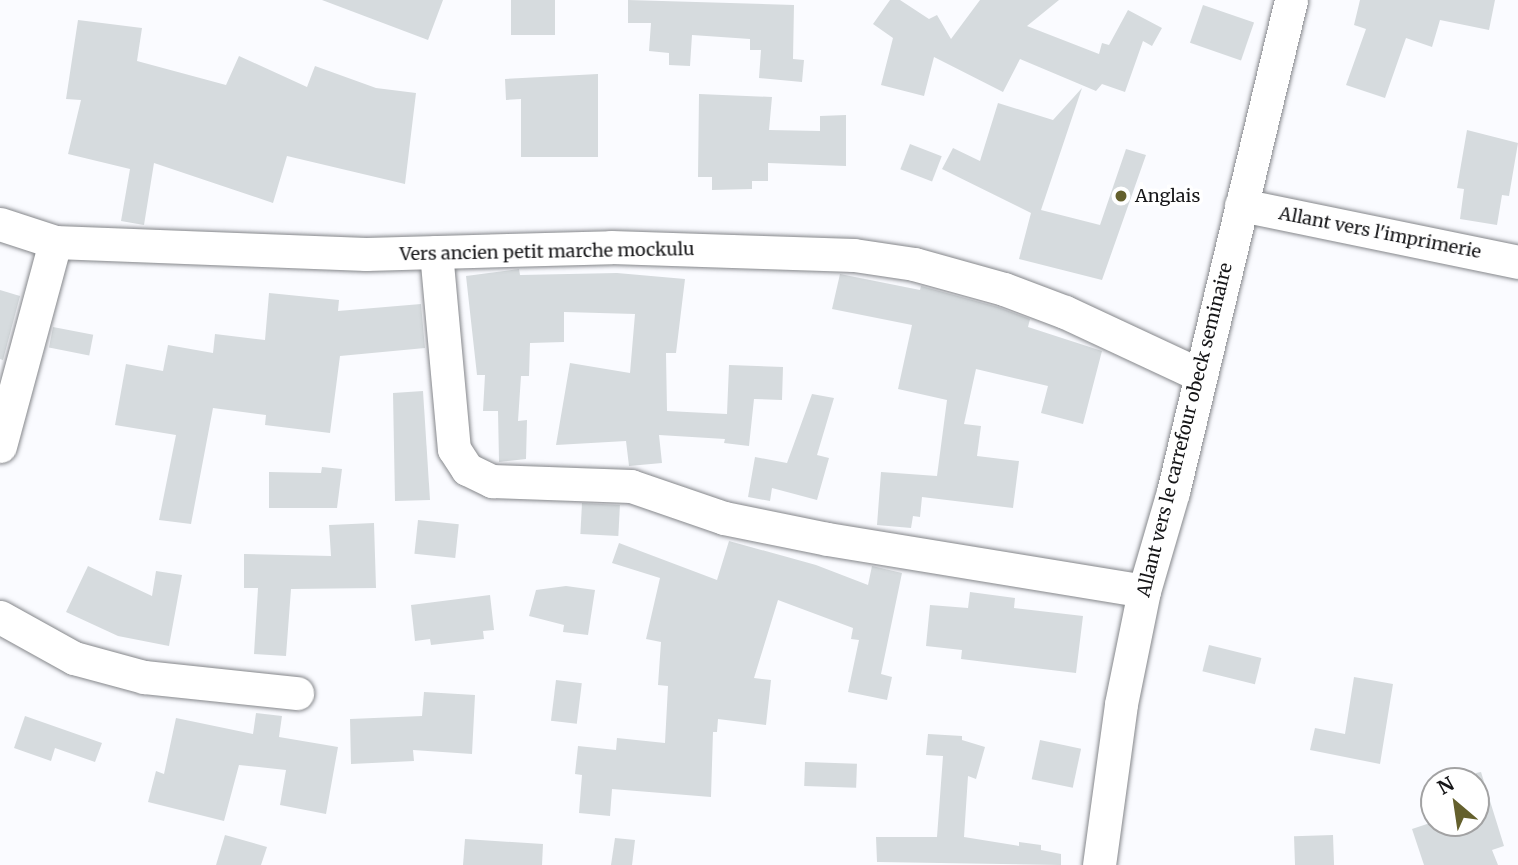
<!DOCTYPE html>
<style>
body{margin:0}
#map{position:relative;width:1518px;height:865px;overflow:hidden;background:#fafbff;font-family:Merriweather,serif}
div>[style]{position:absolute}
.building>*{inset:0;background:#d6dbde;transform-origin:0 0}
.roads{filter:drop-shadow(0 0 2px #85878b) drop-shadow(0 0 2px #85878b)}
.minor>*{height:33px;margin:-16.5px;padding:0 16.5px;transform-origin:16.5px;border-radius:16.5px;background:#fff}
.dots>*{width:19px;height:19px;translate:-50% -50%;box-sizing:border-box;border:4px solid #fff;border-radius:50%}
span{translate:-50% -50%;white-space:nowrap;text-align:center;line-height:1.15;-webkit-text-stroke:7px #fff;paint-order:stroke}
.poi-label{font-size:18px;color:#161618}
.left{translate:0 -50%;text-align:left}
.street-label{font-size:18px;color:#161618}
.north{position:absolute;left:1420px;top:767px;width:70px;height:70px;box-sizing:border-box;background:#fff;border:2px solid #a2a2a3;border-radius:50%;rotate:331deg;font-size:19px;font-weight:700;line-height:28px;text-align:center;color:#161618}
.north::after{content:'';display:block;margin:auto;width:24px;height:32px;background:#64602d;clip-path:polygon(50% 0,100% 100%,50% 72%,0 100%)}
</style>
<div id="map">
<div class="building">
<i style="clip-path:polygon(322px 0,443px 0,428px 40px)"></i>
<i style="left:511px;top:0;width:44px;height:35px"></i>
<i style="clip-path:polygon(628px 0,794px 5px,793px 59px,804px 60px,802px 82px,759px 78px,761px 50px,750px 50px,750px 39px,692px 35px,690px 66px,669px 65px,669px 53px,649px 51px,651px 23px,628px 23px)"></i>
<i style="clip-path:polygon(890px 0,900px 0,929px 19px,937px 15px,951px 39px,980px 0,1059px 0,1027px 26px,1099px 54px,1102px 43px,1109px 45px,1128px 10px,1162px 28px,1152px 46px,1143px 41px,1125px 92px,1102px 84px,1096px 91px,1020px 59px,1003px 92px,934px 57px,924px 96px,881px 85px,893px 38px,873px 24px)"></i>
<i style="clip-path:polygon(1360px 0,1495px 0,1489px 30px,1440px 20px,1432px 47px,1406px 38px,1385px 98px,1346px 85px,1366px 29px,1354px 25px)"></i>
<i style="left:1203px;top:5px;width:54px;height:40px;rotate:19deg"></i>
<i style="clip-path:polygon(78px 20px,142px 28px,137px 61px,226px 85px,239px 56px,307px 87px,315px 66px,376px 88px,416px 93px,405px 184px,287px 156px,273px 203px,154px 163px,144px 225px,121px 221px,130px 169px,68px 154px,81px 100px,66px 99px)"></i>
<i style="clip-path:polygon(598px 74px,598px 157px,521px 157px,521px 99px,506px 100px,505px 79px)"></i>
<i style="clip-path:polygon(1082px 88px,1041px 210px,1100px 225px,1126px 149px,1146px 155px,1102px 280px,1019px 259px,1031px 213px,942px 169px,953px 148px,980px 161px,998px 103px,1053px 120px)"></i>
<i style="clip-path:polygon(699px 94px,772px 97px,769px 130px,820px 131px,820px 116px,846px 115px,846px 166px,768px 163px,768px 181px,752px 181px,752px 189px,712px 190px,712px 177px,698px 177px)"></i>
<i style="clip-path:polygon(1467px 130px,1518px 143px,1509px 196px,1502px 195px,1497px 225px,1460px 219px,1464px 189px,1457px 188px)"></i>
<i style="left:910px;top:144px;width:34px;height:27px;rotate:21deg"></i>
<i style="clip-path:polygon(519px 269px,520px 275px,617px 273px,685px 279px,676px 353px,666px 353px,667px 411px,727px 414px,729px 365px,783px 367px,782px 400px,754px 399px,749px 446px,724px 443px,725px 439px,659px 435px,662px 463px,629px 466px,626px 441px,556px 445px,570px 363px,630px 373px,635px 314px,564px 312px,564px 342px,530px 343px,529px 376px,521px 376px,518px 421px,527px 420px,526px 459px,499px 462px,498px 411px,483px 411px,485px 375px,477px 375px,466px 276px)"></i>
<i style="clip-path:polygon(840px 274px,920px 290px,921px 286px,998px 307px,1030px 319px,1028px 327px,1102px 351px,1083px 424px,1041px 413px,1048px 386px,976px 369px,964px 424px,981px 426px,977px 456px,1019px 461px,1013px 508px,922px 497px,920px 517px,913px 516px,911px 528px,877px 525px,881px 472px,937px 476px,947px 400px,898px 389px,912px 325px,832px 309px)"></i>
<i style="clip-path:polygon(0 290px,20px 296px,3px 360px,0 359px)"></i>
<i style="clip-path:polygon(269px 293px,339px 300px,338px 311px,421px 304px,425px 348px,340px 356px,330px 433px,265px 425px,266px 415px,213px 408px,191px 524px,159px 520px,176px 435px,115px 425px,126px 364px,163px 371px,168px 345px,213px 353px,215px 334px,265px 340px)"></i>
<i style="left:53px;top:327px;width:41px;height:21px;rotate:11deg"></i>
<i style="clip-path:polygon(423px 391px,430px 500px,395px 501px,393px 393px)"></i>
<i style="clip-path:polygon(812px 394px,834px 398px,817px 455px,829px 458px,817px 500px,772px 488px,770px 501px,748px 497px,755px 457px,787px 463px)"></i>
<i style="clip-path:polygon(322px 467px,342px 469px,337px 508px,269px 508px,269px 472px,321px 473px)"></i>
<i style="left:582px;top:503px;width:38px;height:31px;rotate:3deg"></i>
<i style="left:418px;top:520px;width:41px;height:34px;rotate:6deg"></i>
<i style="clip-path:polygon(374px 523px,376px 588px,291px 589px,286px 656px,254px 654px,258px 588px,244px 588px,244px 554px,331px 556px,329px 525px)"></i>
<i style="clip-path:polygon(729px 541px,816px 565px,868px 585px,872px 566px,902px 573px,881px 674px,892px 677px,887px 700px,848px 692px,859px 640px,851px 639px,853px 628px,778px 600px,754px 678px,771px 680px,766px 725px,718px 719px,717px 732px,713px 732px,711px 797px,612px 789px,610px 816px,579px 813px,582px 775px,575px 774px,578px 746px,616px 750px,617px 738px,665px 743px,668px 686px,658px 685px,661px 642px,646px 639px,660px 578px,612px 563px,619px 543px,717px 580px)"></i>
<i style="clip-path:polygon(88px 566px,152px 596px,156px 571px,182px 575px,169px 646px,118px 636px,66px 612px)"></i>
<i style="clip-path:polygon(566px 586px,595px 590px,588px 635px,563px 632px,564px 625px,529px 616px,536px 590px)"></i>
<i style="clip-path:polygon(970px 592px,1015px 598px,1014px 608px,1083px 616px,1076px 673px,961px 659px,962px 650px,926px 646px,930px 605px,968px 608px)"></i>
<i style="clip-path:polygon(490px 595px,494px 630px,483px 631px,484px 639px,431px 645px,430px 639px,415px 641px,411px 605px)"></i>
<i style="left:1209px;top:645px;width:54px;height:27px;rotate:14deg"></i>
<i style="clip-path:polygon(1354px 677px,1393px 684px,1380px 764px,1310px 750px,1315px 728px,1345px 734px)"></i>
<i style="left:556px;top:680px;width:26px;height:41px;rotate:7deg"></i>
<i style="clip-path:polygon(424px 692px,475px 695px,472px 754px,413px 750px,414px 761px,351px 764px,350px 719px,422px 716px)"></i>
<i style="clip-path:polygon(256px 713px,282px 716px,279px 737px,338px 747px,326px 814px,280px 805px,286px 770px,239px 765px,224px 821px,148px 802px,156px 771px,164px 774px,176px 718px,253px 734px)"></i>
<i style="clip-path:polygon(25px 716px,102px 743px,95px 762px,55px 748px,51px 761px,14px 748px)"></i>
<i style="clip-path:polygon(928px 734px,962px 736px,962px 740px,985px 747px,976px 779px,968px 776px,964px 837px,1019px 846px,1019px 842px,1041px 845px,1041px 850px,1061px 854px,1061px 865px,877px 862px,876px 837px,937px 837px,943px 756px,926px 755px)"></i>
<i style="left:1040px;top:740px;width:42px;height:40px;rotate:12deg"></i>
<i style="left:805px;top:762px;width:52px;height:24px;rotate:2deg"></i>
<i style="clip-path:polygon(1481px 772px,1504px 846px,1492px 850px,1498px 865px,1424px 865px,1412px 829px,1430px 823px,1476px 823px,1476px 773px)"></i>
<i style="clip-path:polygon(225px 835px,267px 847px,261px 865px,216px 865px)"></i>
<i style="left:1333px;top:835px;width:30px;height:39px;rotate:88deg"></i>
<i style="clip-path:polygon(615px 838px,635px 840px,632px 865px,611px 865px)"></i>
<i style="clip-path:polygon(465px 839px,543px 844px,542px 865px,463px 865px)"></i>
</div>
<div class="roads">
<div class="minor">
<i style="left:1241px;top:205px;width:283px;rotate:11.6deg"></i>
<i style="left:0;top:224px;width:58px;rotate:18.1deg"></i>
<i style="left:55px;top:242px;width:311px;rotate:2.2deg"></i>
<i style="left:366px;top:254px;width:245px;rotate:-1.6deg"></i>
<i style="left:611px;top:247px;width:243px;rotate:1.9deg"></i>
<i style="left:854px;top:255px;width:61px;rotate:8.5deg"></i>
<i style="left:914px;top:264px;width:93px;rotate:15.5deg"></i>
<i style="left:1004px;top:289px;width:65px;rotate:20.7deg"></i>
<i style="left:1065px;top:312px;width:149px;rotate:25deg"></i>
<i style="left:436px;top:252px;width:198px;rotate:84.8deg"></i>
<i style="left:454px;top:449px;width:24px;rotate:57deg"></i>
<i style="left:467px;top:469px;width:28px;rotate:26deg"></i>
<i style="left:492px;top:481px;width:139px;rotate:2.1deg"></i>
<i style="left:631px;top:486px;width:98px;rotate:19deg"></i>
<i style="left:724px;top:518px;width:105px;rotate:11.5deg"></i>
<i style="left:827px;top:539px;width:321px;rotate:9.3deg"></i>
<i style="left:0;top:446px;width:211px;rotate:-74.9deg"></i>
<i style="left:0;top:617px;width:85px;rotate:29deg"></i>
<i style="left:74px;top:658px;width:73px;rotate:15.2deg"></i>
<i style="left:144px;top:677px;width:154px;rotate:6deg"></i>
<i style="left:1099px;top:865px;width:162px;rotate:-82.2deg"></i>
<i style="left:1121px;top:704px;width:115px;rotate:-78.5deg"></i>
<i style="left:1144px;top:591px;width:103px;rotate:-73.7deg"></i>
<i style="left:1173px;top:492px;width:506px;rotate:-76.51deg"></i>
</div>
</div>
<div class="dots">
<i style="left:1121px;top:196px;background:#64602d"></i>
</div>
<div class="poi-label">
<span class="left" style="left:1135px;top:196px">Anglais</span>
</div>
<div class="street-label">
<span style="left:1380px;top:233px;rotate:11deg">Allant vers l'imprimerie</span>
<span style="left:547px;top:252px;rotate:-1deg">Vers ancien petit marche mockulu</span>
<span style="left:1185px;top:430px;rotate:-76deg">Allant vers le carrefour obeck seminaire</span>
</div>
<div class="north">N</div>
</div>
